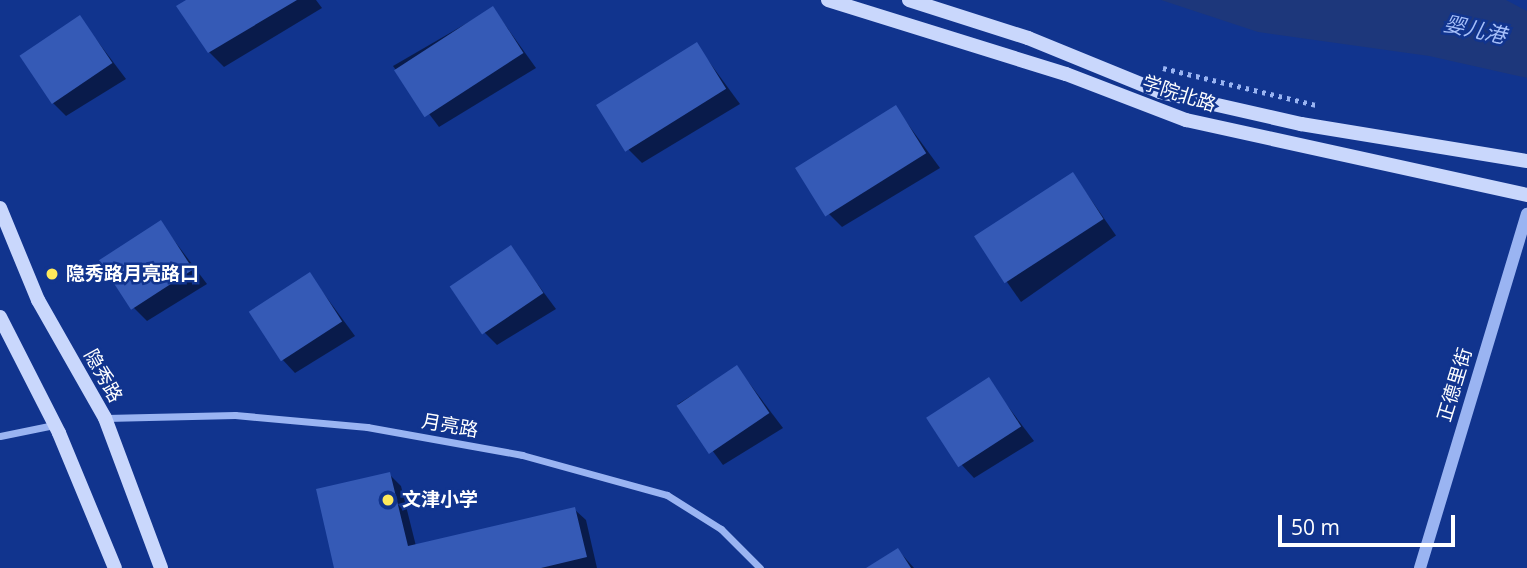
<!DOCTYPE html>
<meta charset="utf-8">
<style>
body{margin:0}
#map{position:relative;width:1527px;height:568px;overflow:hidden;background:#11348e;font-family:"Open Sans","Noto Sans SC",sans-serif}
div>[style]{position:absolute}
.water>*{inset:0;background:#1d377b}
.shadow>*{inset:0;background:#0007;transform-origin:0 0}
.building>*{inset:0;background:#355ab6;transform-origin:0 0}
.path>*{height:4.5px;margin-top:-2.25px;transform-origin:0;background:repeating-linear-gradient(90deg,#9ab4f2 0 3.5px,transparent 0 8.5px)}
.minor>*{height:7px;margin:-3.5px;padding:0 3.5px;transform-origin:3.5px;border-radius:3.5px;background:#9ab4f2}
.tertiary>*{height:12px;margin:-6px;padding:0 6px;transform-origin:6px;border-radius:6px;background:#9ab4f2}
.secondary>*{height:14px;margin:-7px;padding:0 7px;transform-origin:7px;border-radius:7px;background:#c9d7fc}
.dots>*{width:19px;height:19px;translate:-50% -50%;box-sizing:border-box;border:4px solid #11348e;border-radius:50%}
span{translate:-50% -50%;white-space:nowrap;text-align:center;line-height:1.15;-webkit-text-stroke:5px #11348e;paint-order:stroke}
.street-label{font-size:19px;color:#fff}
.poi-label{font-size:19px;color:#fff;font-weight:700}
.left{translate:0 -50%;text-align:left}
.water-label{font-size:21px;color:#a6bff9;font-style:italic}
.scale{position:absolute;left:1278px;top:515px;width:177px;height:32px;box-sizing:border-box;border:4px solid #fff;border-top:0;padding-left:9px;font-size:21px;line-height:24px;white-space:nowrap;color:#fff;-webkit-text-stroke:5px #11348e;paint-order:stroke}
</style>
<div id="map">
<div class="water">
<i style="clip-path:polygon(1161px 0,1506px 0,1527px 11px,1527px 78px,1429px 56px,1258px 32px)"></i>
</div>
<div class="shadow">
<i style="clip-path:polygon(190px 0,316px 0,322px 8px,224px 67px,209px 52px)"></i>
<i style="clip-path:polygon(493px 8px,536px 68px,439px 127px,393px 66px)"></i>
<i style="clip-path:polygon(80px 18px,126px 79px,66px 116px,51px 101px)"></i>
<i style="clip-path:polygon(696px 44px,740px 104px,642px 163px,627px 148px)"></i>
<i style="clip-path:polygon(896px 108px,940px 168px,842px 227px,827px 212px)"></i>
<i style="left:1073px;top:174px;width:75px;height:116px;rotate:55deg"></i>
<i style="clip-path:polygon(161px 223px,207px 284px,147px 321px,132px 306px)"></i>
<i style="clip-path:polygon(510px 247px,556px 309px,497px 345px,482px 330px)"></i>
<i style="clip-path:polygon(310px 275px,355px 336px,295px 373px,281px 358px)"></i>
<i style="clip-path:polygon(737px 367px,783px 428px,723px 465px,678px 404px)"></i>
<i style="clip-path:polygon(988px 380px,1034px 441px,974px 478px,960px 463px)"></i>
<i style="clip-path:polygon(389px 474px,401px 486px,416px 546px,574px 509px,586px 520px,597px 568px,336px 568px)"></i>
<i style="clip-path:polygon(898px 550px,914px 568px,869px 568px)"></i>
</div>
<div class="building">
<i style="clip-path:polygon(186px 0,297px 0,208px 53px,176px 6px)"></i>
<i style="left:493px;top:6px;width:56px;height:118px;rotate:57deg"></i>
<i style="left:80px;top:15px;width:58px;height:73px;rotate:56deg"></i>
<i style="left:697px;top:42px;width:55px;height:119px;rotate:58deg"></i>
<i style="left:896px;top:105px;width:57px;height:119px;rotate:58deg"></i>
<i style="left:1073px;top:172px;width:56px;height:118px;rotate:57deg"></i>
<i style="left:161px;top:220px;width:59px;height:74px;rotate:57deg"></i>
<i style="left:511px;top:245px;width:58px;height:74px;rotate:56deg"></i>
<i style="left:310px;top:272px;width:59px;height:73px;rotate:57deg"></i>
<i style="left:737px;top:365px;width:58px;height:73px;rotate:56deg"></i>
<i style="left:989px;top:377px;width:59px;height:75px;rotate:57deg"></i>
<i style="clip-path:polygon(390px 472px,408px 546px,575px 507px,587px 557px,541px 568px,334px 568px,316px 489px)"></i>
<i style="clip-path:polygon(898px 548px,911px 568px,866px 568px)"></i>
</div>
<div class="path">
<i style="left:1163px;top:68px;width:157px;rotate:13.6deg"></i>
</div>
<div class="minor">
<i style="left:106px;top:418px;width:129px;rotate:-1.3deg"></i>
<i style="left:235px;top:415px;width:133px;rotate:5.2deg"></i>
<i style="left:367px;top:427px;width:158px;rotate:10.2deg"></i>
<i style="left:522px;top:455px;width:150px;rotate:15.4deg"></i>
<i style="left:667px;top:495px;width:64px;rotate:32.2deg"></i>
<i style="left:721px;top:529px;width:55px;rotate:45deg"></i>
<i style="left:0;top:436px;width:55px;rotate:-11.5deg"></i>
</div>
<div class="tertiary">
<i style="left:1420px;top:568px;width:370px;rotate:-73.2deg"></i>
</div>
<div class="secondary">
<i style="left:828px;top:0;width:249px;rotate:17.3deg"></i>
<i style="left:1066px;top:74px;width:129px;rotate:21deg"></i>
<i style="left:1186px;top:120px;width:349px;rotate:12.4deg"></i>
<i style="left:909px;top:0;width:125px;rotate:17.7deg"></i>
<i style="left:1028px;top:38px;width:143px;rotate:22.2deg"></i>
<i style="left:1160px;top:92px;width:145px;rotate:12.8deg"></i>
<i style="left:1301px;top:124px;width:229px;rotate:9.3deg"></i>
<i style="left:0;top:208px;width:100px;rotate:67.6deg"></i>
<i style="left:38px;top:300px;width:136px;rotate:60.4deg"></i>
<i style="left:105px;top:418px;width:160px;rotate:69.5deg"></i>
<i style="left:0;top:317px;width:130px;rotate:63deg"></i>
<i style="left:59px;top:433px;width:146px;rotate:67.5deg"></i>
</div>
<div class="dots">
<i style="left:52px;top:274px;background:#ffe95b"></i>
<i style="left:388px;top:500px;background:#ffe95b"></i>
</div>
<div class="street-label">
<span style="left:1179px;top:94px;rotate:18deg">学院北路</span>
<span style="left:103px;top:376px;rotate:61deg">隐秀路</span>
<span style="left:1455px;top:385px;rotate:-73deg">正德里街</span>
<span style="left:450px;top:426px;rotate:10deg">月亮路</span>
</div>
<div class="poi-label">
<span class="left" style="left:66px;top:274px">隐秀路月亮路口</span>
<span class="left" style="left:402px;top:500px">文津小学</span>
</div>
<div class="water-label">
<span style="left:1475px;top:29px;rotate:12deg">婴儿港</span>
</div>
<div class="scale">50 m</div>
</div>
